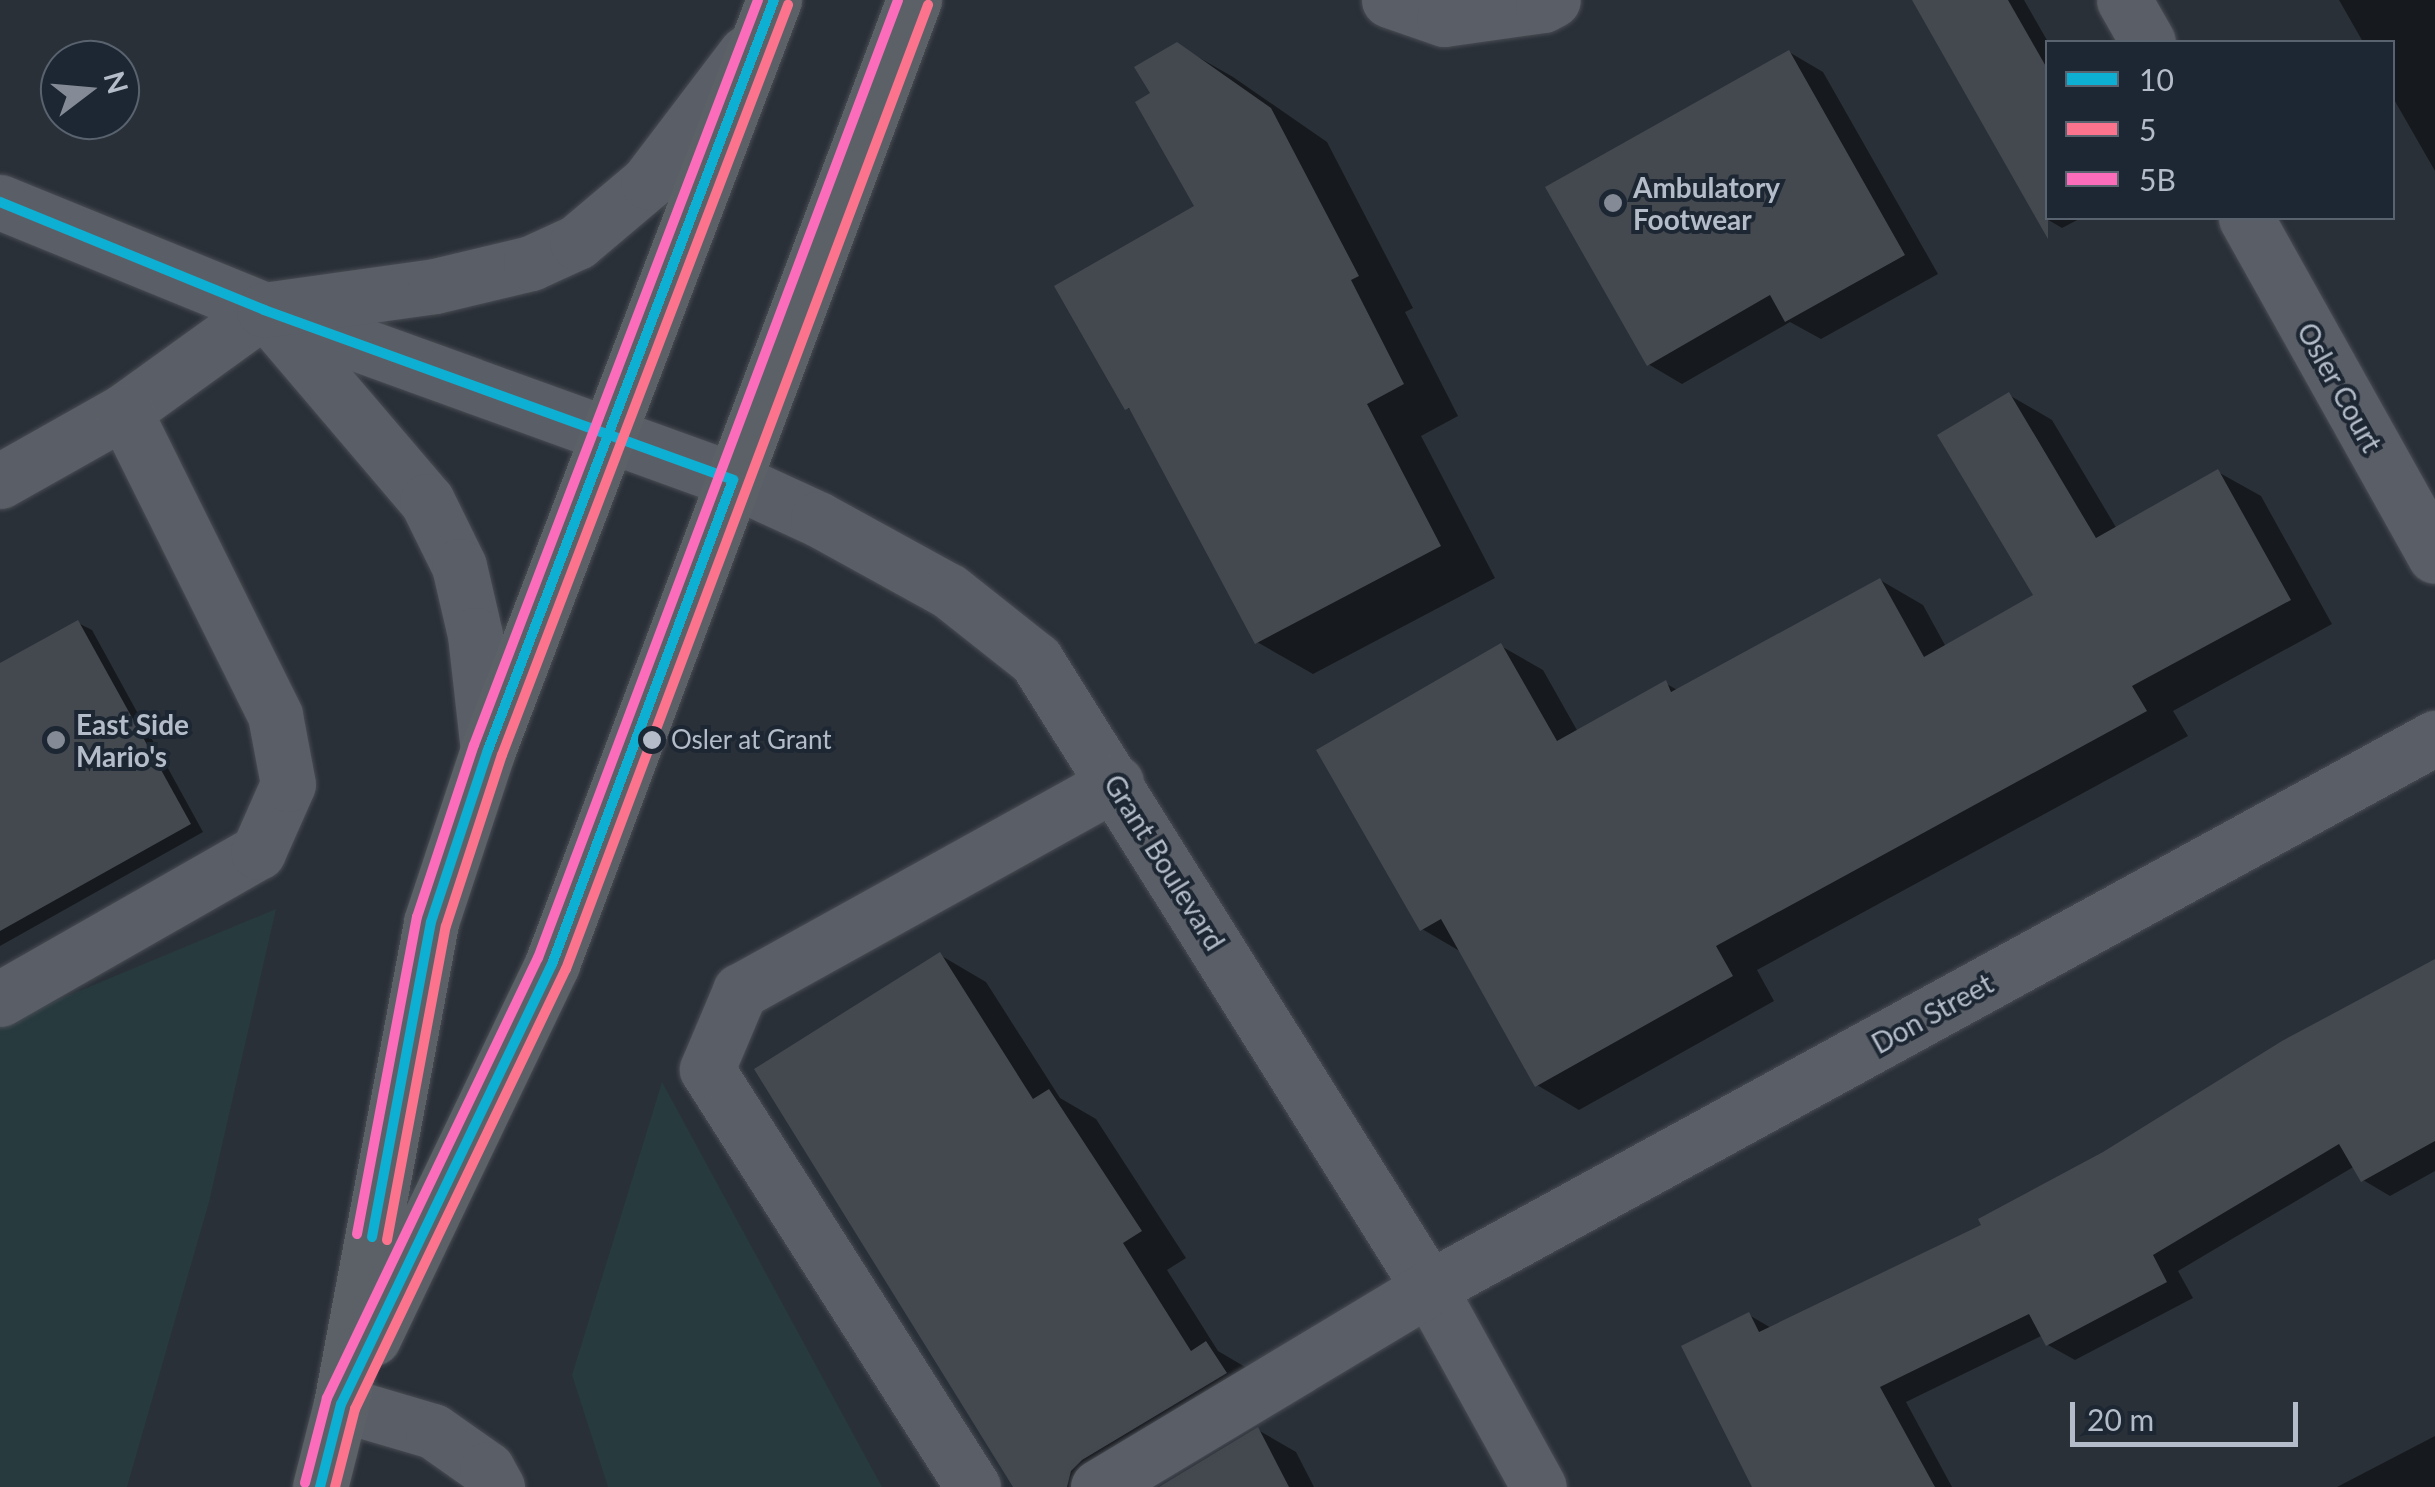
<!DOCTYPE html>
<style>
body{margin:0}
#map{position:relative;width:2435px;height:1487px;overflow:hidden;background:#2a3038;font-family:Lato,sans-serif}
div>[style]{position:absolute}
.green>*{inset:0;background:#273a3e}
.shadow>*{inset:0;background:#0007}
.building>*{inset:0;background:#444950}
.roads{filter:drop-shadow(0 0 2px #484c53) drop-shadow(0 0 2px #484c53)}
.minor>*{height:55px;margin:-27.5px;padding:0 27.5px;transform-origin:27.5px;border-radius:27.5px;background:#5a5e66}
.major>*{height:55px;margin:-27.5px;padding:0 27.5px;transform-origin:27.5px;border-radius:27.5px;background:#5c6168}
.bus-1>*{height:10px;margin:-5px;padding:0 5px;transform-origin:5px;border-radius:5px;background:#0dafd3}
.bus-2>*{height:10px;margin:-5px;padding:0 5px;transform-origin:5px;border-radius:5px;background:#fc738d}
.bus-3>*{height:10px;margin:-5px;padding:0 5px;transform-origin:5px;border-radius:5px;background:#fb6dba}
.dots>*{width:28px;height:28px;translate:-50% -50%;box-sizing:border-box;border:5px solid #1d2633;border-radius:50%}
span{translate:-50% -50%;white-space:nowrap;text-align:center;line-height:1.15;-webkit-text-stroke:8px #1d2633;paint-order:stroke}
.bus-label{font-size:26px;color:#b4bcc9}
.left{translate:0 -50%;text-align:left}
.poi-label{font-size:28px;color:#b4bcc9;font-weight:700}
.street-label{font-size:28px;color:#b4bcc9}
.legend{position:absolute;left:2045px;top:40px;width:350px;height:180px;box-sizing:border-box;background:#1d2633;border:2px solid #59626f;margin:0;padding:12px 18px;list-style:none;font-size:30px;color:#b4bcc9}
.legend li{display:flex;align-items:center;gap:20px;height:50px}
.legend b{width:50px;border:2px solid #59626f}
.north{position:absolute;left:40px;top:40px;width:100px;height:100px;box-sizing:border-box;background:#1d2633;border:2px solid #59626f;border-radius:50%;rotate:74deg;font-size:28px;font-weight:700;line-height:40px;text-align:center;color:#b4bcc9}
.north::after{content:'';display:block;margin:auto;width:35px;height:45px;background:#848b96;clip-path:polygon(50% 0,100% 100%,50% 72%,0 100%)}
.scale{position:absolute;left:2070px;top:1402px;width:228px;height:45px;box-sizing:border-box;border:5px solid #b4bcc9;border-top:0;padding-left:12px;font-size:30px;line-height:35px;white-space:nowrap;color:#b4bcc9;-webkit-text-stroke:8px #1d2633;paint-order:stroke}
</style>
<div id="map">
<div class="green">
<i style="clip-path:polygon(276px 909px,209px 1202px,127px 1487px,0 1487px,0 1024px)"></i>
<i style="clip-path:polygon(662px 1082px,882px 1487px,608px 1487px,572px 1375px)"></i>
</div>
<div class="shadow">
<i style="clip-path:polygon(1915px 0,2024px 0,2048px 42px,2048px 218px,2081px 218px,2062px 228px,2035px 212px)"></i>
<i style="clip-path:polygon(2339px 0,2435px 0,2435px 171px,2392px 96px,2392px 42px,2363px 42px)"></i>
<i style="clip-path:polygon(1177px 45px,1233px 77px,1327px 142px,1413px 308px,1405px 312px,1458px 416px,1421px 436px,1495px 578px,1313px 674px,1257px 642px,1135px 412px,1127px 408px,1197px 207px,1153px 94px)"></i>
<i style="clip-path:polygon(1789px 52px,1823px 72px,1938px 274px,1821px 339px,1790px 322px,1682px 384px,1648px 364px)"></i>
<i style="clip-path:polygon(2009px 395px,2052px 420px,2117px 529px,2218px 472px,2261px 496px,2332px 624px,2173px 711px,2188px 736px,1757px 970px,1774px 1001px,1579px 1110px,1537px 1085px,1463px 953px,1422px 929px,1501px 646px,1543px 670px,1578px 732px,1665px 683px,1679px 691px,1880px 580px,1923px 605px,1946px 647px,2036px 595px)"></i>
<i style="clip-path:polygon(78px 623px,92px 630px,203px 832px,0 946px,0 666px)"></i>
<i style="clip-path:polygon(940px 955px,986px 982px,1060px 1098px,1096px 1119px,1186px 1258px,1167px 1270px,1218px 1351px,1252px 1371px,1128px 1487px,1016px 1487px)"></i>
<i style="clip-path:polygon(2435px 963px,2435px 1171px,2390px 1196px,2363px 1180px,2355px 1166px,2178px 1271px,2193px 1298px,2075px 1360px,2048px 1345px,2043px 1335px,1906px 1402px,1952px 1487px,1755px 1487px,1749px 1315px,1773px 1329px,1984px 1226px)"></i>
<i style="clip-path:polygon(1258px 1430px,1296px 1452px,1314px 1487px,1164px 1487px)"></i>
<i style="clip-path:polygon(2435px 1436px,2435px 1487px,2337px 1487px)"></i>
</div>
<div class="building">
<i style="clip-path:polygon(1912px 0,2008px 0,2048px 70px,2048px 239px)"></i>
<i style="clip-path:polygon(1177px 42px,1271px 108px,1359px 276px,1351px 280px,1404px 384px,1367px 404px,1441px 546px,1255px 644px,1129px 408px,1125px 410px,1054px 286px,1194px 206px,1135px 102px,1150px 93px,1134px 67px)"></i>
<i style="clip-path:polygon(1789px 50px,1905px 255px,1785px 322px,1770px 295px,1647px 366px,1545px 187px)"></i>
<i style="clip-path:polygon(2009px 392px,2096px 538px,2218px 469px,2291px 600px,2132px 686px,2147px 711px,1716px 946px,1733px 976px,1535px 1087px,1441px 919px,1420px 931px,1316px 750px,1501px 643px,1557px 741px,1666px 680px,1671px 692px,1880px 578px,1924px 657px,2033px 595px,1937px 435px)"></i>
<i style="clip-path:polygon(78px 620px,191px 824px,0 931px,0 663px)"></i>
<i style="clip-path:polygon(940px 952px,1033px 1099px,1049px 1089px,1142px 1231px,1123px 1243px,1191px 1351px,1206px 1341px,1227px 1373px,1082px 1460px,1071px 1471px,1067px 1487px,1013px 1487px,754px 1069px)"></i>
<i style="clip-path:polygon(2435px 959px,2435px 1141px,2361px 1182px,2339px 1144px,2153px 1255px,2167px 1282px,2046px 1346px,2029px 1314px,1880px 1387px,1935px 1487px,1752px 1487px,1681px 1346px,1749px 1312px,1759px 1332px,1981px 1225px,1978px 1219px,2103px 1152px,2282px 1041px)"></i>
<i style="clip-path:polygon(1258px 1427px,1289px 1487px,1159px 1487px)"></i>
</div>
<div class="roads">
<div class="minor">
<i style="left:1389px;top:0;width:58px;rotate:19.1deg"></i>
<i style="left:1444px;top:19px;width:100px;rotate:-8deg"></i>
<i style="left:1543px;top:5px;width:11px;rotate:-27deg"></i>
<i style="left:2124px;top:0;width:48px;rotate:60.3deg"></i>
<i style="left:0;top:202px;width:285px;rotate:22.2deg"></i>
<i style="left:264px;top:310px;width:499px;rotate:19.9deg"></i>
<i style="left:733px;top:480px;width:94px;rotate:24.6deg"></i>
<i style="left:818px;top:519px;width:149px;rotate:28.8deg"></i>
<i style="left:949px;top:591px;width:111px;rotate:38.4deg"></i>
<i style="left:1036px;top:660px;width:741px;rotate:57.96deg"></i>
<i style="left:1429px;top:1288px;width:227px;rotate:61.1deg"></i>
<i style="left:2246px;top:218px;width:387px;rotate:60.8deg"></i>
<i style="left:266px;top:312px;width:248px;rotate:49.6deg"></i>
<i style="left:427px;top:501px;width:72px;rotate:63.8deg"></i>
<i style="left:459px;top:566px;width:71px;rotate:76.9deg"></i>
<i style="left:475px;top:635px;width:116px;rotate:83.6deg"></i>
<i style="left:0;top:481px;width:142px;rotate:-29.4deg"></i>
<i style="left:124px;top:411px;width:173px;rotate:-35.8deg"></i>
<i style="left:264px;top:310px;width:173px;rotate:-8deg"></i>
<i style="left:435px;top:286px;width:99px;rotate:-13.5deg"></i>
<i style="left:531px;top:263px;width:51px;rotate:-24.5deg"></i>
<i style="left:577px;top:242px;width:93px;rotate:-40.2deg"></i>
<i style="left:648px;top:182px;width:162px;rotate:-52.8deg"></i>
<i style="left:0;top:999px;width:297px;rotate:-29.7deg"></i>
<i style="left:258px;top:852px;width:74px;rotate:-66.2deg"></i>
<i style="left:288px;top:784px;width:70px;rotate:-100.7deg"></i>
<i style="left:275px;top:715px;width:339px;rotate:-116.4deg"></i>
<i style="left:341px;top:1404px;width:96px;rotate:16.4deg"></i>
<i style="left:433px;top:1431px;width:66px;rotate:35.1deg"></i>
<i style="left:487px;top:1469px;width:21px;rotate:61deg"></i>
<i style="left:973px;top:1487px;width:495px;rotate:-122.5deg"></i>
<i style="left:707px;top:1069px;width:85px;rotate:-67.1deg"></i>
<i style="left:740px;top:991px;width:430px;rotate:-29deg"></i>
<i style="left:1098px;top:1487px;width:386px;rotate:-31deg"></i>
<i style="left:1429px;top:1288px;width:1147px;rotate:-28.67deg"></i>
</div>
<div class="major">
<i style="left:373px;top:1338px;width:415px;rotate:-64.4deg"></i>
<i style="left:552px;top:964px;width:1030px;rotate:-69.42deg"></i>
<i style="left:320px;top:1487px;width:86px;rotate:-75.8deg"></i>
<i style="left:341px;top:1404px;width:490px;rotate:-79.4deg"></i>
<i style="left:431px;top:922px;width:181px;rotate:-71.7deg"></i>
<i style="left:488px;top:750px;width:803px;rotate:-69.13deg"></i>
</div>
</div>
<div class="bus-1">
<i style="left:0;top:202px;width:285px;rotate:22.2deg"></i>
<i style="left:264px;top:310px;width:499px;rotate:19.9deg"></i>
<i style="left:733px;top:480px;width:517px;rotate:110.5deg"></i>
<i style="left:552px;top:964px;width:488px;rotate:115.6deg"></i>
<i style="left:341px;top:1404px;width:86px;rotate:104.2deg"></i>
<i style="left:372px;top:1237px;width:320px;rotate:-79.4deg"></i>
<i style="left:431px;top:922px;width:181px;rotate:-71.7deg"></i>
<i style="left:488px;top:750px;width:803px;rotate:-69.13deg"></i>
</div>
<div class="bus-2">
<i style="left:387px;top:1240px;width:319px;rotate:-79.4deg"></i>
<i style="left:446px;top:926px;width:180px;rotate:-71.9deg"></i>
<i style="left:502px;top:755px;width:803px;rotate:-69.13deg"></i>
<i style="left:335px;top:1487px;width:81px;rotate:-75.6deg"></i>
<i style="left:355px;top:1409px;width:488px;rotate:-64.4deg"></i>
<i style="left:566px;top:969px;width:1030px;rotate:-69.42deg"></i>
</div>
<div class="bus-3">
<i style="left:357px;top:1234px;width:323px;rotate:-79.3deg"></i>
<i style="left:417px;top:917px;width:181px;rotate:-71.7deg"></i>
<i style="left:474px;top:745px;width:797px;rotate:-69.13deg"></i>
<i style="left:305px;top:1483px;width:88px;rotate:-75.5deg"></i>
<i style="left:327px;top:1398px;width:488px;rotate:-64.4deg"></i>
<i style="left:538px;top:958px;width:1023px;rotate:-69.4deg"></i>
</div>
<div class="dots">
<i style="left:1613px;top:203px;background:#848b96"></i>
<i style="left:56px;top:740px;background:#848b96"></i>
<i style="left:652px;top:740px;background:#b4bcc9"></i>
</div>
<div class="bus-label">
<span class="left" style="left:671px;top:740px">Osler at Grant</span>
</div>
<div class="poi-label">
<span class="left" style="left:1633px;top:203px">Ambulatory<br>Footwear</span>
<span class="left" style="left:76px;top:740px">East Side<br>Mario's</span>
</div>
<div class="street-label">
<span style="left:2340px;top:387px;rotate:61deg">Osler Court</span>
<span style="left:1165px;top:862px;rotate:58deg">Grant Boulevard</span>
<span style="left:1932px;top:1013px;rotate:-29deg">Don Street</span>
</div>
<ul class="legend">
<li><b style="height:12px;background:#0dafd3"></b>10</li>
<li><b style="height:12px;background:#fc738d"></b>5</li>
<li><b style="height:12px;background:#fb6dba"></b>5B</li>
</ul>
<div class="north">N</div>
<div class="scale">20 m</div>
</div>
